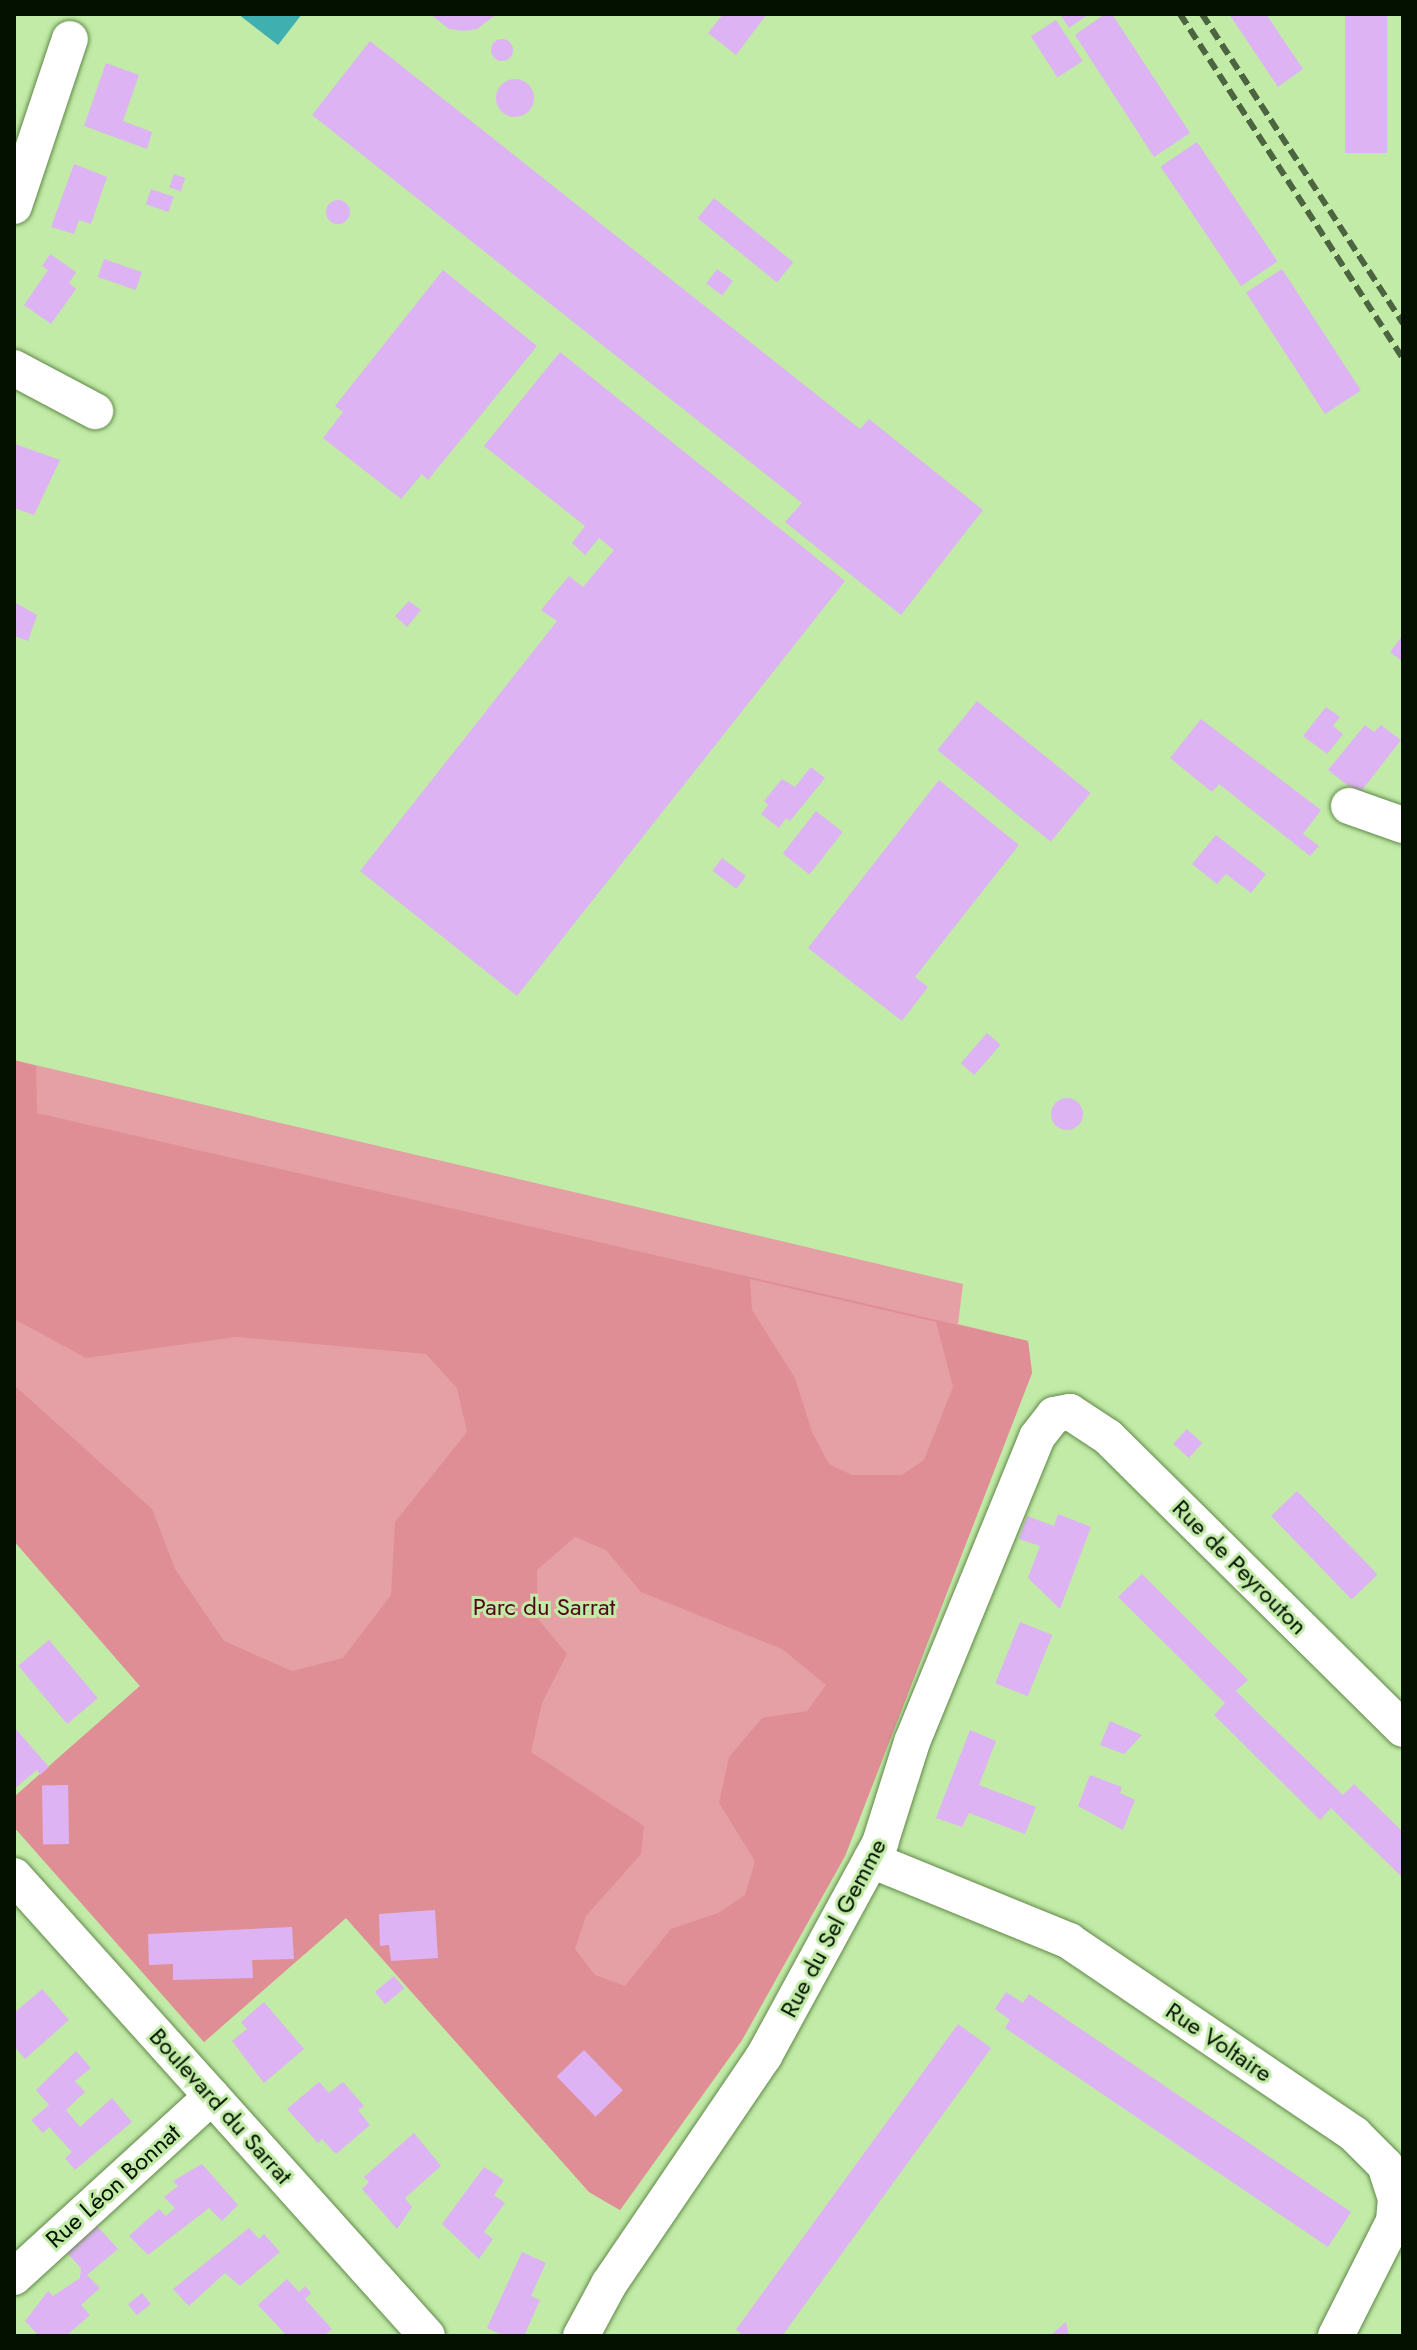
<!DOCTYPE html>
<meta charset="utf-8">
<style>
body{margin:0}
#map{position:relative;width:1417px;height:2350px;overflow:hidden;background:#c1eba7;font-family:Jost,sans-serif}
div>[style]{position:absolute}
.green>*{inset:0;background:#e4a0a5}
.forest>*{inset:0;background:#e08e95}
.water>*{inset:0;background:#3fb0af}
.building>*{inset:0;background:#deb3f4;transform-origin:0 0}
.round{border-radius:50%}
.roads{filter:drop-shadow(0 0 2px #618748) drop-shadow(0 0 2px #618748)}
.street>*{height:36px;margin:-18px;padding:0 18px;transform-origin:18px;border-radius:18px;background:#fff}
.rail>*{height:6px;margin-top:-3px;transform-origin:0;background:repeating-linear-gradient(90deg,#4c6440 0 12px,transparent 0 18px)}
span{translate:-50% -50%;white-space:nowrap;text-align:center;line-height:1.15;-webkit-text-stroke:6px #c1eba7;paint-order:stroke}
.street-label{font-size:24px;color:#041100}
.park-label{font-size:24px;color:#510719}
.frame{position:absolute;inset:0;border:16px solid #041100;pointer-events:none}
</style>
<div id="map">
<div class="green">
<i style="clip-path:polygon(14px 1060px,963px 1284px,958px 1324px,1028px 1341px,1032px 1373px,845px 1856px,742px 2040px,620px 2210px,589px 2192px,346px 1918px,204px 2042px,14px 1827px,14px 1797px,140px 1686px,14px 1541px)"></i>
</div>
<div class="forest">
<i style="clip-path:polygon(evenodd,14px 1060px,36px 1066px,37px 1113px,1028px 1341px,1032px 1373px,845px 1856px,742px 2040px,620px 2210px,589px 2192px,346px 1918px,204px 2042px,14px 1827px,14px 1797px,140px 1686px,14px 1541px,14px 1385px,152px 1509px,175px 1569px,224px 1641px,292px 1671px,343px 1658px,391px 1595px,395px 1522px,467px 1432px,457px 1388px,426px 1354px,236px 1337px,86px 1358px,14px 1319px,14px 1060px,750px 1279px,936px 1322px,953px 1387px,924px 1460px,902px 1475px,852px 1475px,829px 1464px,812px 1432px,795px 1378px,752px 1310px,750px 1279px,14px 1060px,575px 1537px,606px 1550px,641px 1592px,782px 1649px,826px 1685px,807px 1711px,762px 1718px,729px 1757px,719px 1803px,755px 1861px,745px 1895px,718px 1913px,671px 1929px,625px 1986px,595px 1975px,575px 1949px,586px 1916px,641px 1854px,644px 1826px,531px 1752px,542px 1703px,567px 1654px,538px 1619px,537px 1570px,575px 1537px)"></i>
</div>
<div class="water">
<i style="clip-path:polygon(238px 14px,302px 14px,278px 45px)"></i>
</div>
<div class="building">
<i style="clip-path:polygon(430px 14px,497px 14px,477px 29px,464px 31px,449px 29px)"></i>
<i style="clip-path:polygon(723px 14px,767px 14px,736px 55px,708px 33px)"></i>
<i style="clip-path:polygon(1060px 14px,1089px 14px,1069px 28px)"></i>
<i style="clip-path:polygon(1105px 14px,1112px 14px,1190px 133px,1154px 157px,1075px 35px)"></i>
<i style="clip-path:polygon(1229px 14px,1266px 14px,1303px 69px,1278px 87px)"></i>
<i style="left:1345px;top:14px;width:42px;height:139px"></i>
<i style="left:1056px;top:20px;width:49px;height:30px;rotate:57deg"></i>
<i class="round" style="left:491px;top:39px;width:22px;height:22px"></i>
<i style="clip-path:polygon(370px 41px,860px 429px,869px 419px,983px 510px,901px 615px,785px 522px,802px 503px,312px 115px)"></i>
<i style="clip-path:polygon(106px 63px,139px 75px,123px 121px,152px 132px,147px 149px,84px 126px)"></i>
<i class="round" style="left:496px;top:79px;width:38px;height:38px"></i>
<i style="left:1197px;top:142px;width:144px;height:44px;rotate:56deg"></i>
<i style="clip-path:polygon(74px 164px,107px 177px,91px 224px,79px 220px,74px 234px,51px 227px)"></i>
<i style="left:174px;top:174px;width:12px;height:14px;rotate:20deg"></i>
<i style="left:151px;top:189px;width:24px;height:16px;rotate:19deg"></i>
<i style="left:714px;top:198px;width:102px;height:26px;rotate:39deg"></i>
<i class="round" style="left:326px;top:200px;width:24px;height:24px"></i>
<i style="clip-path:polygon(50px 254px,76px 272px,69px 283px,76px 289px,51px 324px,24px 305px,48px 270px,42px 266px)"></i>
<i style="left:104px;top:259px;width:40px;height:19px;rotate:19deg"></i>
<i style="left:717px;top:269px;width:20px;height:18px;rotate:37deg"></i>
<i style="left:1282px;top:269px;width:145px;height:43px;rotate:57deg"></i>
<i style="clip-path:polygon(443px 270px,537px 346px,428px 480px,422px 474px,401px 499px,323px 438px,343px 412px,335px 406px)"></i>
<i style="clip-path:polygon(560px 352px,845px 581px,517px 996px,360px 871px,557px 621px,541px 610px,569px 576px,583px 587px,614px 550px,599px 538px,585px 555px,572px 543px,585px 526px,484px 446px)"></i>
<i style="clip-path:polygon(15px 444px,60px 460px,34px 515px,14px 508px)"></i>
<i style="clip-path:polygon(409px 601px,421px 610px,407px 627px,395px 616px)"></i>
<i style="clip-path:polygon(14px 602px,37px 615px,28px 641px,14px 636px)"></i>
<i style="clip-path:polygon(1403px 635px,1403px 662px,1390px 652px)"></i>
<i style="left:977px;top:701px;width:146px;height:63px;rotate:39deg"></i>
<i style="clip-path:polygon(1326px 707px,1340px 717px,1333px 726px,1343px 734px,1327px 754px,1303px 736px)"></i>
<i style="clip-path:polygon(1201px 719px,1321px 810px,1303px 834px,1319px 846px,1310px 856px,1219px 784px,1212px 792px,1170px 758px)"></i>
<i style="clip-path:polygon(1365px 725px,1374px 732px,1381px 725px,1401px 740px,1359px 794px,1328px 770px)"></i>
<i style="clip-path:polygon(811px 767px,825px 778px,790px 821px,786px 818px,779px 828px,761px 814px,768px 805px,764px 801px,782px 779px,795px 787px)"></i>
<i style="clip-path:polygon(939px 780px,1019px 845px,915px 977px,928px 987px,902px 1021px,808px 948px)"></i>
<i style="left:816px;top:811px;width:34px;height:54px;rotate:38deg"></i>
<i style="clip-path:polygon(1216px 835px,1266px 874px,1251px 893px,1226px 874px,1217px 884px,1192px 864px)"></i>
<i style="left:722px;top:858px;width:30px;height:16px;rotate:37deg"></i>
<i style="left:987px;top:1033px;width:18px;height:40px;rotate:41deg"></i>
<i class="round" style="left:1051px;top:1098px;width:32px;height:32px"></i>
<i style="left:1187px;top:1429px;width:21px;height:20px;rotate:43deg"></i>
<i style="left:1297px;top:1491px;width:116px;height:36px;rotate:46deg"></i>
<i style="clip-path:polygon(1058px 1514px,1091px 1527px,1060px 1609px,1028px 1578px,1040px 1546px,1019px 1539px,1027px 1516px,1054px 1526px)"></i>
<i style="clip-path:polygon(1142px 1574px,1248px 1680px,1236px 1691px,1264px 1719px,1343px 1795px,1354px 1784px,1403px 1832px,1403px 1878px,1331px 1808px,1320px 1820px,1214px 1715px,1225px 1703px,1118px 1597px)"></i>
<i style="left:1020px;top:1622px;width:35px;height:66px;rotate:22deg"></i>
<i style="left:49px;top:1640px;width:76px;height:40px;rotate:50deg"></i>
<i style="clip-path:polygon(1110px 1721px,1142px 1735px,1124px 1754px,1100px 1745px)"></i>
<i style="clip-path:polygon(14px 1727px,49px 1767px,40px 1775px,37px 1770px,14px 1789px)"></i>
<i style="clip-path:polygon(970px 1730px,996px 1741px,979px 1785px,1036px 1807px,1025px 1834px,969px 1813px,962px 1827px,936px 1818px)"></i>
<i style="clip-path:polygon(1090px 1775px,1122px 1787px,1120px 1793px,1135px 1800px,1123px 1830px,1078px 1806px)"></i>
<i style="left:68px;top:1785px;width:59px;height:26px;rotate:89deg"></i>
<i style="clip-path:polygon(435px 1910px,438px 1958px,391px 1961px,389px 1945px,380px 1946px,379px 1914px)"></i>
<i style="clip-path:polygon(292px 1927px,294px 1959px,252px 1960px,253px 1978px,173px 1980px,173px 1964px,149px 1965px,148px 1934px)"></i>
<i style="left:394px;top:1976px;width:16px;height:25px;rotate:50deg"></i>
<i style="clip-path:polygon(42px 1989px,69px 2020px,25px 2059px,14px 2046px,14px 2013px)"></i>
<i style="clip-path:polygon(1006px 1992px,1023px 2003px,1029px 1994px,1351px 2212px,1328px 2247px,1005px 2028px,1010px 2020px,995px 2009px)"></i>
<i style="clip-path:polygon(264px 2002px,304px 2049px,264px 2083px,232px 2041px,247px 2029px,241px 2022px)"></i>
<i style="left:958px;top:2024px;width:41px;height:378px;rotate:36deg"></i>
<i style="left:584px;top:2050px;width:56px;height:38px;rotate:46deg"></i>
<i style="clip-path:polygon(76px 2051px,91px 2068px,75px 2081px,85px 2092px,66px 2110px,80px 2127px,112px 2098px,132px 2122px,75px 2170px,65px 2158px,72px 2152px,49px 2127px,43px 2133px,31px 2120px,49px 2105px,36px 2090px)"></i>
<i style="clip-path:polygon(319px 2082px,329px 2093px,343px 2082px,364px 2106px,358px 2110px,370px 2125px,336px 2154px,322px 2139px,318px 2143px,287px 2109px)"></i>
<i style="clip-path:polygon(414px 2133px,441px 2166px,405px 2198px,412px 2207px,397px 2229px,362px 2189px,369px 2182px,364px 2177px)"></i>
<i style="clip-path:polygon(202px 2164px,238px 2205px,222px 2221px,209px 2208px,148px 2255px,129px 2236px,159px 2209px,166px 2216px,175px 2208px,164px 2197px,178px 2186px,173px 2181px)"></i>
<i style="clip-path:polygon(484px 2167px,504px 2180px,494px 2195px,505px 2203px,484px 2232px,493px 2239px,479px 2259px,442px 2224px)"></i>
<i style="clip-path:polygon(97px 2226px,118px 2249px,87px 2275px,100px 2288px,81px 2305px,90px 2315px,66px 2336px,39px 2336px,25px 2321px,48px 2291px,53px 2296px,80px 2278px,81px 2268px,67px 2253px)"></i>
<i style="clip-path:polygon(249px 2228px,259px 2239px,264px 2234px,280px 2252px,240px 2286px,225px 2273px,189px 2306px,173px 2289px)"></i>
<i style="clip-path:polygon(522px 2252px,546px 2263px,531px 2296px,540px 2300px,524px 2336px,505px 2336px,487px 2328px)"></i>
<i style="clip-path:polygon(287px 2279px,299px 2292px,305px 2286px,311px 2293px,305px 2299px,332px 2329px,324px 2336px,287px 2336px,258px 2305px)"></i>
<i style="left:142px;top:2293px;width:14px;height:18px;rotate:51deg"></i>
<i style="clip-path:polygon(1066px 2322px,1069px 2336px,1050px 2336px)"></i>
</div>
<div class="roads">
<div class="street">
<i style="left:14px;top:206px;width:176px;rotate:-71.5deg"></i>
<i style="left:14px;top:368px;width:92px;rotate:28deg"></i>
<i style="left:1349px;top:806px;width:57px;rotate:19.4deg"></i>
<i style="left:871px;top:1860px;width:214px;rotate:22.2deg"></i>
<i style="left:1069px;top:1941px;width:344px;rotate:34.1deg"></i>
<i style="left:1354px;top:2134px;width:44px;rotate:45deg"></i>
<i style="left:1385px;top:2165px;width:35px;rotate:72deg"></i>
<i style="left:1396px;top:2198px;width:23px;rotate:95deg"></i>
<i style="left:1394px;top:2221px;width:129px;rotate:116.8deg"></i>
<i style="left:14px;top:1876px;width:618px;rotate:48.08deg"></i>
<i style="left:14px;top:2277px;width:268px;rotate:-42.4deg"></i>
<i style="left:581px;top:2336px;width:59px;rotate:-61.7deg"></i>
<i style="left:609px;top:2284px;width:276px;rotate:-55.8deg"></i>
<i style="left:764px;top:2056px;width:243px;rotate:-61.4deg"></i>
<i style="left:880px;top:1843px;width:106px;rotate:-72.4deg"></i>
<i style="left:912px;top:1742px;width:330px;rotate:-67.7deg"></i>
<i style="left:1037px;top:1437px;width:28px;rotate:-52deg"></i>
<i style="left:1054px;top:1415px;width:16px;rotate:-11deg"></i>
<i style="left:1070px;top:1412px;width:45px;rotate:33.3deg"></i>
<i style="left:1108px;top:1437px;width:415px;rotate:44.7deg"></i>
</div>
</div>
<div class="rail">
<i style="left:1180px;top:14px;width:411px;rotate:57.1deg"></i>
<i style="left:1202px;top:14px;width:369px;rotate:57deg"></i>
</div>
<div class="street-label">
<span style="left:1240px;top:1567px;rotate:45deg">Rue de Peyrouton</span>
<span style="left:833px;top:1928px;rotate:-62deg">Rue du Sel Gemme</span>
<span style="left:1219px;top:2042px;rotate:34deg">Rue Voltaire</span>
<span style="left:221px;top:2106px;rotate:48deg">Boulevard du Sarrat</span>
<span style="left:113px;top:2186px;rotate:-42deg">Rue Léon Bonnat</span>
</div>
<div class="park-label">
<span style="left:544px;top:1607px">Parc du Sarrat</span>
</div>
<div class="frame"></div>
</div>
